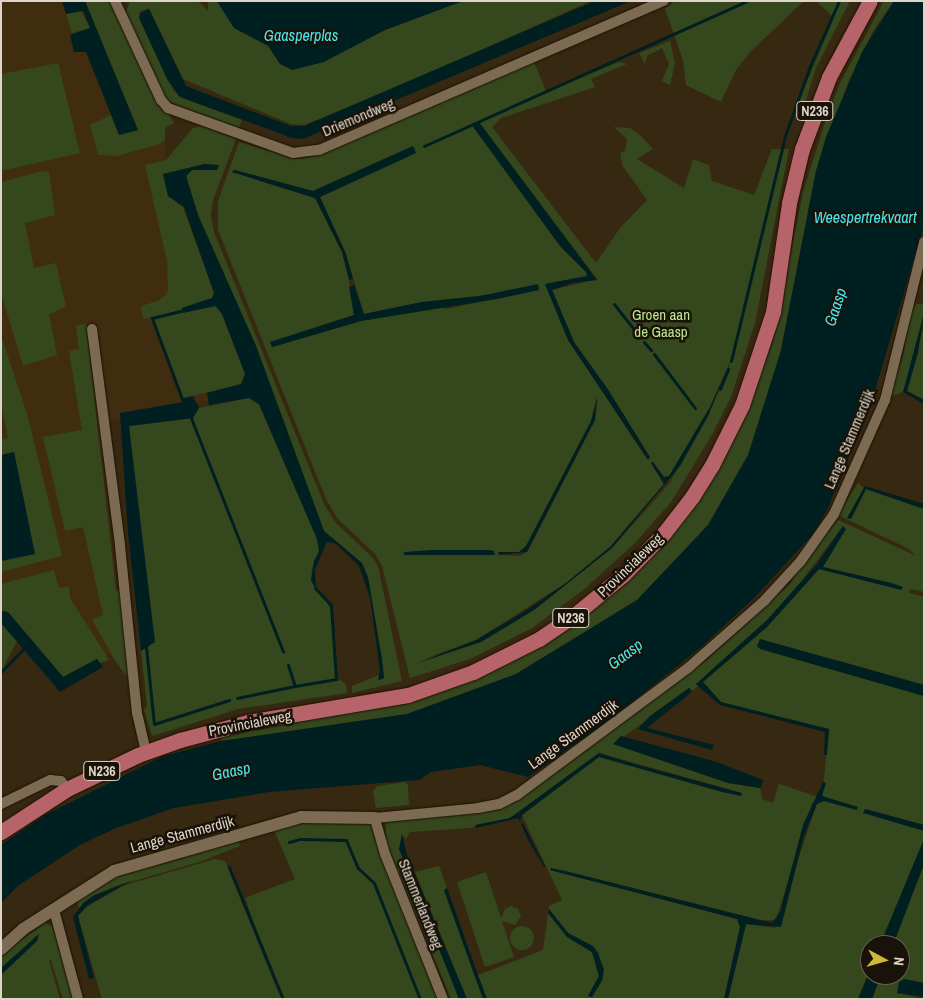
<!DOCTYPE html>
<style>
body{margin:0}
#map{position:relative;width:925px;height:1000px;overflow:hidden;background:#372811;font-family:"Archivo Narrow",sans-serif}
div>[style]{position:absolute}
.built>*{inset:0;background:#402d0f}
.green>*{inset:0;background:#35481d}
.round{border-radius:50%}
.water>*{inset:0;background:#001f21}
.stream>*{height:3px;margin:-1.5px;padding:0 1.5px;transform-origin:1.5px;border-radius:1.5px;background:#001f21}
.roads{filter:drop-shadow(0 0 1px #1e1000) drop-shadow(0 0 1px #1e1000)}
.minor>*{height:10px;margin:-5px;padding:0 5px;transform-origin:5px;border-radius:5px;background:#7c6a52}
.tertiary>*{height:12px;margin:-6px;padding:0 6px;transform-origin:6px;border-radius:6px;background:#7c6a52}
.primary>*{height:15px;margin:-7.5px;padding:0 7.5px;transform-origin:7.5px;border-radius:7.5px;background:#b66369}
span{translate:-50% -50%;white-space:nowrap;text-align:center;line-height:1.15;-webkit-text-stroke:5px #191208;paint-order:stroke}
.shield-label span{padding:1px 4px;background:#191208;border:1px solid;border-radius:4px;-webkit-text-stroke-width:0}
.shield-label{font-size:14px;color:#ded4c7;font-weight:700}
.street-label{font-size:15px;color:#ded4c7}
.park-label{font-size:15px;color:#bce68a}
.water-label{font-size:16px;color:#4be6ee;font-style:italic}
.frame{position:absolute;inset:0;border:2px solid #ded4c7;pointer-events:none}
.north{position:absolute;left:860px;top:935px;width:50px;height:50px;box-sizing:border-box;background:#191208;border:1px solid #686054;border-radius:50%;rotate:96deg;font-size:14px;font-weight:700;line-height:20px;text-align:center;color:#ded4c7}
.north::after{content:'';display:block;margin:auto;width:18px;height:22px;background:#cbba39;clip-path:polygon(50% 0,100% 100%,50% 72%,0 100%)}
</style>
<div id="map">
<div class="built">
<i style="clip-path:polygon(1px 1px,101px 1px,165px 136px,167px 182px,252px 391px,99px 424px,123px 649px,104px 656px,1px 617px)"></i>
</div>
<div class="green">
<i style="clip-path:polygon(85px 1px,111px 1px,159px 107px,168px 113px,174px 123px,165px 128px,165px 139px,160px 144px,117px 156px,98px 155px,90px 125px,111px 115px,119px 135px,138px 130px)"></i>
<i style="clip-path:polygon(130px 1px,198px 1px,208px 11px,208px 1px,217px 1px,234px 28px,269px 46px,281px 64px,352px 46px,385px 30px,463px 1px,591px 1px,385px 93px,304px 125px,291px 124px,183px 79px,149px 8px,139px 12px,173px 90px,180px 97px,242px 120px,239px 128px,167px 101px,125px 15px)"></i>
<i style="clip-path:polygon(675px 1px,804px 1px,750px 52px,736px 70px,721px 102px,686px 85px,683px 60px,665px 9px)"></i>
<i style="clip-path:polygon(816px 1px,850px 1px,816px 68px,800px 119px,795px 115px,799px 100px,834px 18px)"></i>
<i style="clip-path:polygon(884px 1px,894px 1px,873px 31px,849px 80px,816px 171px,781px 350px,763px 414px,748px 455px,708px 525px,637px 600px,516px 674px,407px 714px,221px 741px,223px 734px,402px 702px,590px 612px,644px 562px,748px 407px,774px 339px,803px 192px,828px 113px,841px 81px)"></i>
<i style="clip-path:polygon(80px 10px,90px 28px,72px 33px,66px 14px)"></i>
<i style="clip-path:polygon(670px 41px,675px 63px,670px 85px,662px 81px,669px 64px,662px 48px,647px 56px,645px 64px,639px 53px)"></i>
<i style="clip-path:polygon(evenodd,534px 62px,546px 91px,619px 62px,627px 64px,591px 79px,595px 87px,501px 118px,492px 127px,596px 263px,620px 228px,647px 200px,622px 165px,620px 153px,625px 151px,627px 139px,614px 127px,630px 128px,641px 136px,653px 149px,637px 159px,684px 188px,693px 159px,709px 165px,712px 181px,754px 195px,772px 149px,789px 149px,755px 323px,731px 397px,713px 433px,671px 502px,635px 543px,582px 591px,532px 628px,470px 659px,410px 678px,382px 566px,375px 554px,338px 519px,326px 499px,218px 230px,218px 201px,239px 142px,294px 159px,308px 158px,534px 62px,479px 123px,597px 279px,552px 290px,574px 342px,609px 391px,647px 459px,568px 340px,545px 284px,587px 276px,586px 272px,560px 246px,491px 150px,479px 123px,534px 62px,413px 146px,416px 150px,409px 156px,320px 197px,346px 254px,364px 314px,422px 302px,539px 289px,447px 309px,438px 306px,361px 321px,273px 347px,271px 342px,354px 315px,348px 274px,342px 252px,315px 198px,232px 172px,235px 170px,313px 191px,413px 146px,534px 62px,731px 361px,708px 416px,669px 484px,612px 548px,534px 610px,481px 642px,421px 660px,476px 640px,566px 583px,610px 547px,664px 484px,651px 463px,653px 462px,664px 477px,669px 476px,710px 407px,731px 361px,534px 62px,598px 397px,595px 420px,527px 552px,519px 556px,499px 555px,519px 552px,526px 546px,591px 421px,598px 397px,534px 62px,432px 550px,488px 550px,494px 551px,491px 555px,404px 554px,432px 550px)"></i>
<i style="clip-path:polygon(58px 63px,80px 153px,1px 171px,1px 74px)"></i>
<i style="clip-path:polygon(201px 126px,236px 139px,213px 200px,211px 216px,214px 232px,324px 504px,335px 522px,373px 558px,378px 566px,402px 681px,352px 693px,352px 686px,379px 675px,379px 680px,384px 678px,368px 577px,362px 563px,324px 531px,256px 346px,198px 215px,186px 176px,192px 170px,207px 169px,205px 164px,163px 174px,168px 196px,183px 207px,214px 293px,212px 298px,182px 308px,183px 313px,215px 306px,222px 314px,245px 374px,241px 384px,184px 398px,153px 317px,143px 319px,141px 306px,158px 301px,167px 294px,168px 288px,167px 261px,145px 165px,166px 160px,193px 128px)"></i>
<i style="clip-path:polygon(43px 171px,49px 172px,55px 215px,25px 223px,34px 268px,56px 263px,66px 307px,49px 314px,57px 355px,23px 366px,1px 293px,1px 182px)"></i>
<i style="clip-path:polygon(917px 304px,924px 304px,924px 313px,909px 378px,903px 392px,889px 397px,903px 357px,912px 308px)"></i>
<i style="clip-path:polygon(86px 324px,116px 591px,121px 591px,131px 682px,114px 659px,92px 619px,103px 615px,83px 527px,65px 531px,43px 437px,82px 430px,69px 351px,79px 349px,76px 325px)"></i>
<i style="clip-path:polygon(924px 325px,924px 400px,907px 391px)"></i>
<i style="clip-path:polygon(1px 335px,28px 417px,62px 556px,1px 572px,1px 561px,34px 554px,14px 452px,1px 455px,1px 440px,8px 438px,1px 402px)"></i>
<i style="clip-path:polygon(249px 398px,259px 404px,317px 539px,319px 551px,311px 572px,316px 591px,317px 588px,331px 609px,338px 679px,346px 684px,347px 693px,238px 709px,152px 736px,144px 710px,147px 705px,141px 651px,146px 647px,129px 426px,193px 418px,199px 408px)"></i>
<i style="clip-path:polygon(evenodd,858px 483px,864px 488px,848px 517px,851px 519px,866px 489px,924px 509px,924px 592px,910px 589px,909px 593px,924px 597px,924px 685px,840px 661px,760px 649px,924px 696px,924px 825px,865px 809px,864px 813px,920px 829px,924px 831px,924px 839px,880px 945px,870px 945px,870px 970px,858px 999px,728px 999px,746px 924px,775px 928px,817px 803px,824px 801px,857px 810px,822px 796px,829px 730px,721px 702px,703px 682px,767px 627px,819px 569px,902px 589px,891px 583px,822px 567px,843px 526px,796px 588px,767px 620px,696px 684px,698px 686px,692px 691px,689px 688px,614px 744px,728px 783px,760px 788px,762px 799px,773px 803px,779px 784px,818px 797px,812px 803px,776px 920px,760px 920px,565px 871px,550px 870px,737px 919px,740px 927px,724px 999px,487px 999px,478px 975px,543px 950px,549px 906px,562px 900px,522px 815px,599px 756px,742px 793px,599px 753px,510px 818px,470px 828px,410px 832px,406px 839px,407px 855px,405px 835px,399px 849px,459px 999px,451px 999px,386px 843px,386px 823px,393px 818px,500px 805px,707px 660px,791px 583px,802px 563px,838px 520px,916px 556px,909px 549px,838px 515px,858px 483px,549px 909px,568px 933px,598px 953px,604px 970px,592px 997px,588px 996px,599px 976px,592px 952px,567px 937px,549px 909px)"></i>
<i style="clip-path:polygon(54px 570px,59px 588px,69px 586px,70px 598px,109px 660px,100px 663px,97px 659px,63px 677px,8px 612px,1px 611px,1px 584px)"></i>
<i style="clip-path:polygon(1px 623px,17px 641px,1px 672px)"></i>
<i style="clip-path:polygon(405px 782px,408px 785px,409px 805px,376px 808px,373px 791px,377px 786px)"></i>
<i style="clip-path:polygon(372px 822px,390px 879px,439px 999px,102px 999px,77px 913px,122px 886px,215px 859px,225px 861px,278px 992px,245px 898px,295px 879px,274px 830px,303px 823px)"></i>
<i style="clip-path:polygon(237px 837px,240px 846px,199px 862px,113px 887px,93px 896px,79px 908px,76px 898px,118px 876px,181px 859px)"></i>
<i style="clip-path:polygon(924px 864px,924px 983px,911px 980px,897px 993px,924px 999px,872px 999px,881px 975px,900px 975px,900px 945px,893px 945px)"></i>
<i style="clip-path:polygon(439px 866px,447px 888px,444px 890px,483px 999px,467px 999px,415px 872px)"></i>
<i style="clip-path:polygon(486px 872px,501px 918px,505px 909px,511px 906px,518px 909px,521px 916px,515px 925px,502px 921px,514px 957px,485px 967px,457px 882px)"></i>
<i style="clip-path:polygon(46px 923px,53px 927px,74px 999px,63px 999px,51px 960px,49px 961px,60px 999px,1px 999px,1px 975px,36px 941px,39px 934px,1px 968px,1px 954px)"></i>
<i class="round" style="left:510px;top:926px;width:24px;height:24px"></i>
</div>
<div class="water">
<i style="clip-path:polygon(62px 1px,85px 1px,138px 130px,119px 135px,86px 52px,74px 52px,70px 35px,90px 28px,83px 11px,66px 14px)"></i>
<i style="clip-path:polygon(217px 1px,463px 1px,385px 30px,324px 62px,292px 70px,280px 64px,268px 46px,234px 28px)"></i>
<i style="clip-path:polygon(595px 1px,631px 1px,303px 139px,292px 138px,180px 97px,167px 79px,139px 18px,140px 13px,149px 9px,186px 86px,291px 126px,304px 126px)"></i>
<i style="clip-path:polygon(894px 1px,924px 1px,924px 225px,874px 394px,828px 508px,813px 534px,755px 597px,700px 648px,603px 725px,528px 777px,480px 765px,431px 772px,419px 780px,269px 792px,174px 808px,116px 828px,80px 845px,19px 885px,1px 903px,1px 845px,45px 815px,161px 757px,221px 741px,407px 714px,516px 674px,637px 600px,708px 525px,748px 455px,781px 350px,816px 171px,826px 137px,862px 52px)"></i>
<i style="clip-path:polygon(479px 122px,597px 280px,573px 283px,552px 290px,574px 342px,609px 391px,650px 457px,648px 460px,568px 340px,545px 284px,587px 276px,586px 272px,560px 246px,471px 124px)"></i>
<i style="clip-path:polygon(413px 146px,416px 153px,320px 197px,346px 254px,353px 279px,349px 280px,342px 252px,315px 198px,232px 172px,234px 170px,313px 191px)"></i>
<i style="clip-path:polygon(205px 164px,219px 165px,217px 170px,192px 170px,186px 176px,198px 215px,256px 346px,324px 531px,362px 563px,368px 577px,382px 659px,384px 678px,378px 680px,380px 670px,370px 598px,359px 566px,336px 544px,327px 542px,315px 569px,316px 591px,311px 580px,314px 561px,319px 551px,317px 539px,259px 404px,249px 398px,209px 405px,207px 393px,241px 384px,245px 374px,222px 314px,216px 306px,182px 313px,182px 308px,212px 298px,214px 293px,184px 207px,168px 196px,163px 174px)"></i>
<i style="clip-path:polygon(538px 284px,539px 290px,497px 299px,361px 321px,272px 347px,270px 342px,354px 315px,349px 287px,354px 285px,364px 314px,422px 302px,480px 296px)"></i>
<i style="clip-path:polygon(924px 313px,918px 353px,907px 391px,924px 400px,924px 404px,903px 392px)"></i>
<i style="clip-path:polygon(734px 353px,708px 416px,680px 466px,612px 548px,534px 610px,481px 642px,415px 664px,476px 640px,525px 611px,566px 583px,610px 547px,664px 484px,651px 463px,653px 462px,664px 477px,669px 476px,710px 407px)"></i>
<i style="clip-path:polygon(193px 396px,199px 408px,193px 418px,129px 426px,155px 642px,141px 651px,128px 533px,120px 413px,183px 402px,184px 398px)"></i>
<i style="clip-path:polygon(597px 397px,595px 420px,527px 552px,499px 555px,498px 552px,519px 552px,526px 546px,591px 421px)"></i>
<i style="clip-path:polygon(14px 452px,35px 554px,1px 561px,1px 455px)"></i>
<i style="clip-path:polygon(865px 486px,924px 504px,924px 509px,866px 489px,851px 519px,847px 518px)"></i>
<i style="clip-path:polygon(843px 526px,846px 529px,823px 567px,891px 583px,903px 587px,901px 590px,819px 569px,767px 627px,703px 682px,721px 702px,829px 729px,827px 755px,824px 755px,825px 732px,720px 705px,696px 684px,767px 620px,817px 564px)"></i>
<i style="clip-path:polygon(488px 550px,494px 551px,495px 555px,404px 555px,404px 552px,432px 550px)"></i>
<i style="clip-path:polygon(1px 611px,8px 612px,63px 677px,97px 659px,103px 667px,60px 692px,1px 623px)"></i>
<i style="clip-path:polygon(760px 639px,924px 685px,924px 696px,760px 649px,757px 646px)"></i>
<i style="clip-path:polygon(689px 688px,692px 691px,688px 695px,647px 728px,714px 745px,712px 750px,638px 729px,650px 716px)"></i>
<i style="clip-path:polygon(621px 736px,717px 762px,763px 780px,762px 785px,760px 788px,728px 783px,613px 744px)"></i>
<i style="clip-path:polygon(599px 753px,631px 763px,742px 793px,741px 796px,722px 792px,599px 757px,522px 815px,520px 822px,518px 818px,476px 828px,475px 825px,510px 818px)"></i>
<i style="clip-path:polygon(823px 782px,826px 783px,822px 796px,858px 807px,857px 810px,824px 801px,817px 804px,804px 836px,781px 927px,746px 924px,728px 999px,724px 999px,740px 927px,737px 919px,550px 870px,551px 868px,565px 871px,772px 923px,780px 912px,803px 825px)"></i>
<i style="clip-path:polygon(865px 809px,924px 825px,924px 831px,863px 813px)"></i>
<i style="clip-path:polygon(523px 823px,545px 866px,545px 868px,529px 842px,521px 824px)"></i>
<i style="clip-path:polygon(402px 833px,407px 855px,467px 999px,459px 999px,399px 849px)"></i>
<i style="clip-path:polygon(924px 839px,924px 864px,893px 945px,880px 945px)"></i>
<i style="clip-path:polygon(133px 880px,88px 905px,78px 916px,94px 978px,89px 979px,73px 917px,83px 903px,93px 896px)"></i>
<i style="clip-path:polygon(447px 888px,478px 975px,487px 999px,483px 999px,444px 890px)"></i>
<i style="clip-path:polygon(549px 909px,568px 933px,593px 946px,598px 953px,604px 970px,602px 981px,592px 997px,588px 996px,599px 976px,592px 952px,567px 937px,548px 913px)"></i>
<i style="clip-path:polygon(39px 934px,37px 941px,1px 975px,1px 968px)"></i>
<i style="clip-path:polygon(870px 970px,870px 975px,881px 975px,872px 999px,858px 999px)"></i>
<i style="clip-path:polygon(904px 979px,924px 983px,924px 997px,897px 993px,899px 982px)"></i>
</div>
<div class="stream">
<i style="left:424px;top:146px;width:353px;rotate:-24.2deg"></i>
<i style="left:614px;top:304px;width:42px;rotate:51.8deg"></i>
<i style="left:644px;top:342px;width:11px;rotate:49deg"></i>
<i style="left:654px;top:354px;width:68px;rotate:52.8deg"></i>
<i style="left:731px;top:361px;width:231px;rotate:-76.5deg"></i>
<i style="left:785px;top:136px;width:74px;rotate:-70.3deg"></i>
<i style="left:810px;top:66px;width:71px;rotate:-66deg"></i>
<i style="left:720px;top:389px;width:22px;rotate:-68deg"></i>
<i style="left:183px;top:402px;width:90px;rotate:-110.3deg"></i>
<i style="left:152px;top:318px;width:33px;rotate:-14deg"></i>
<i style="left:191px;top:418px;width:251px;rotate:68.5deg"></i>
<i style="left:146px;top:647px;width:77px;rotate:84.1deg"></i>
<i style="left:154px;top:724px;width:79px;rotate:-17.7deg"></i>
<i style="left:288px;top:665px;width:22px;rotate:72deg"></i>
<i style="left:295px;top:686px;width:42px;rotate:-9.7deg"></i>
<i style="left:336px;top:679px;width:74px;rotate:-93.9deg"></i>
<i style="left:331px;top:605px;width:23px;rotate:-133deg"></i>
<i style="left:1px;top:672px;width:35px;rotate:-46deg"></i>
<i style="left:237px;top:698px;width:59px;rotate:-11.7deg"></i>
<i style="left:289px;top:842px;width:11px;rotate:-15deg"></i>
<i style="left:300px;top:839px;width:46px;rotate:1.2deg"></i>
<i style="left:346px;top:840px;width:30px;rotate:67deg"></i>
<i style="left:358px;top:868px;width:22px;rotate:43deg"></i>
<i style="left:374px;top:883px;width:125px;rotate:68.4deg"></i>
<i style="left:229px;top:867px;width:143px;rotate:67.8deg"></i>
</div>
<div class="roads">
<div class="minor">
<i style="left:115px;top:1px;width:109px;rotate:65.1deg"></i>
<i style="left:161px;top:100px;width:11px;rotate:49deg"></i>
<i style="left:168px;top:108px;width:133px;rotate:19.8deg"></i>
<i style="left:293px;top:153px;width:26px;rotate:-7deg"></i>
<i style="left:319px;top:150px;width:376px;rotate:-23.4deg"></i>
<i style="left:92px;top:329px;width:219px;rotate:82.6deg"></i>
<i style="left:120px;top:546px;width:168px;rotate:84.2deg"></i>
<i style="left:137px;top:713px;width:40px;rotate:77deg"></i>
<i style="left:1px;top:804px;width:55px;rotate:-26.1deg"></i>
<i style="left:50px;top:780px;width:11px;rotate:5deg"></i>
<i style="left:61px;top:781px;width:10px;rotate:53deg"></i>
<i style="left:54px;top:910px;width:92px;rotate:74.9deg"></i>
<i style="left:443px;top:999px;width:156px;rotate:-111.8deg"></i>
<i style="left:385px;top:854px;width:37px;rotate:-106deg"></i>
<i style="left:375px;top:818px;width:103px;rotate:-5.5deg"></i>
<i style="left:478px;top:808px;width:21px;rotate:-11deg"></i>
<i style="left:499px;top:804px;width:20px;rotate:-27deg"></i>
<i style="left:517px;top:795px;width:213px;rotate:-36.6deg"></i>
<i style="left:688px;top:668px;width:103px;rotate:-41.4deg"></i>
<i style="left:765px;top:600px;width:52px;rotate:-47.4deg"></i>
<i style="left:800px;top:562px;width:59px;rotate:-54.7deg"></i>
<i style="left:834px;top:514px;width:125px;rotate:-65.9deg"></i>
<i style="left:885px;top:400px;width:163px;rotate:-76.1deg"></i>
</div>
<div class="tertiary">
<i style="left:1px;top:949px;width:30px;rotate:-42deg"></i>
<i style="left:23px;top:929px;width:108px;rotate:-32.5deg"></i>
<i style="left:114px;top:871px;width:195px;rotate:-16.1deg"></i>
<i style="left:301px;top:817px;width:74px;rotate:0.8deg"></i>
</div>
<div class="primary">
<i style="left:1px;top:832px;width:79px;rotate:-33.1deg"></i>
<i style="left:67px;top:789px;width:79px;rotate:-25.6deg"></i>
<i style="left:138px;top:755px;width:45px;rotate:-19.7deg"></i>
<i style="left:180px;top:740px;width:70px;rotate:-14.8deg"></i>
<i style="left:248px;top:722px;width:162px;rotate:-9.6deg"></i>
<i style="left:408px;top:695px;width:69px;rotate:-19.5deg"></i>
<i style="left:473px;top:672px;width:74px;rotate:-26.6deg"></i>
<i style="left:539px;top:639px;width:40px;rotate:-34deg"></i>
<i style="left:572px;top:617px;width:66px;rotate:-39.5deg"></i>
<i style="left:623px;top:575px;width:59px;rotate:-45.7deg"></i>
<i style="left:664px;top:533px;width:46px;rotate:-52.1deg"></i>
<i style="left:692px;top:497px;width:38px;rotate:-58deg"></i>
<i style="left:712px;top:465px;width:67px;rotate:-63.4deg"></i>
<i style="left:742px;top:405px;width:98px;rotate:-71.6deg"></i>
<i style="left:773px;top:312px;width:110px;rotate:-81.6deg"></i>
<i style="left:789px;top:203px;width:56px;rotate:-76.5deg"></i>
<i style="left:802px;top:149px;width:77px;rotate:-69.4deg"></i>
<i style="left:829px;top:77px;width:86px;rotate:-61.7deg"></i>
</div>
</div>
<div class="shield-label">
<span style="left:815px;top:111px">N236</span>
<span style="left:571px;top:618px">N236</span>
<span style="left:102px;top:771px">N236</span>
</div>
<div class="street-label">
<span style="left:358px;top:117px;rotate:-23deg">Driemondweg</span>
<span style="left:849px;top:439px;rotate:-67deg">Lange Stammerdijk</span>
<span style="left:630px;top:565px;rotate:-44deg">Provincialeweg</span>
<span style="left:250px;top:723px;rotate:-11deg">Provincialeweg</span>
<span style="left:573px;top:734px;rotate:-36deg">Lange Stammerdijk</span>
<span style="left:182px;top:834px;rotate:-15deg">Lange Stammerdijk</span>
<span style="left:421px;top:904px;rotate:68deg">Stammerlandweg</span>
</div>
<div class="park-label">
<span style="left:661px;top:323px">Groen aan<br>de Gaasp</span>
</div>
<div class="water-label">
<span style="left:301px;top:35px">Gaasperplas</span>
<span style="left:865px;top:217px">Weespertrekvaart</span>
<span style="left:835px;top:307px;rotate:-72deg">Gaasp</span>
<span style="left:625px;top:654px;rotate:-37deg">Gaasp</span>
<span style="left:231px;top:771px;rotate:-12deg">Gaasp</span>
</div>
<div class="frame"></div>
<div class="north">N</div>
</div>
